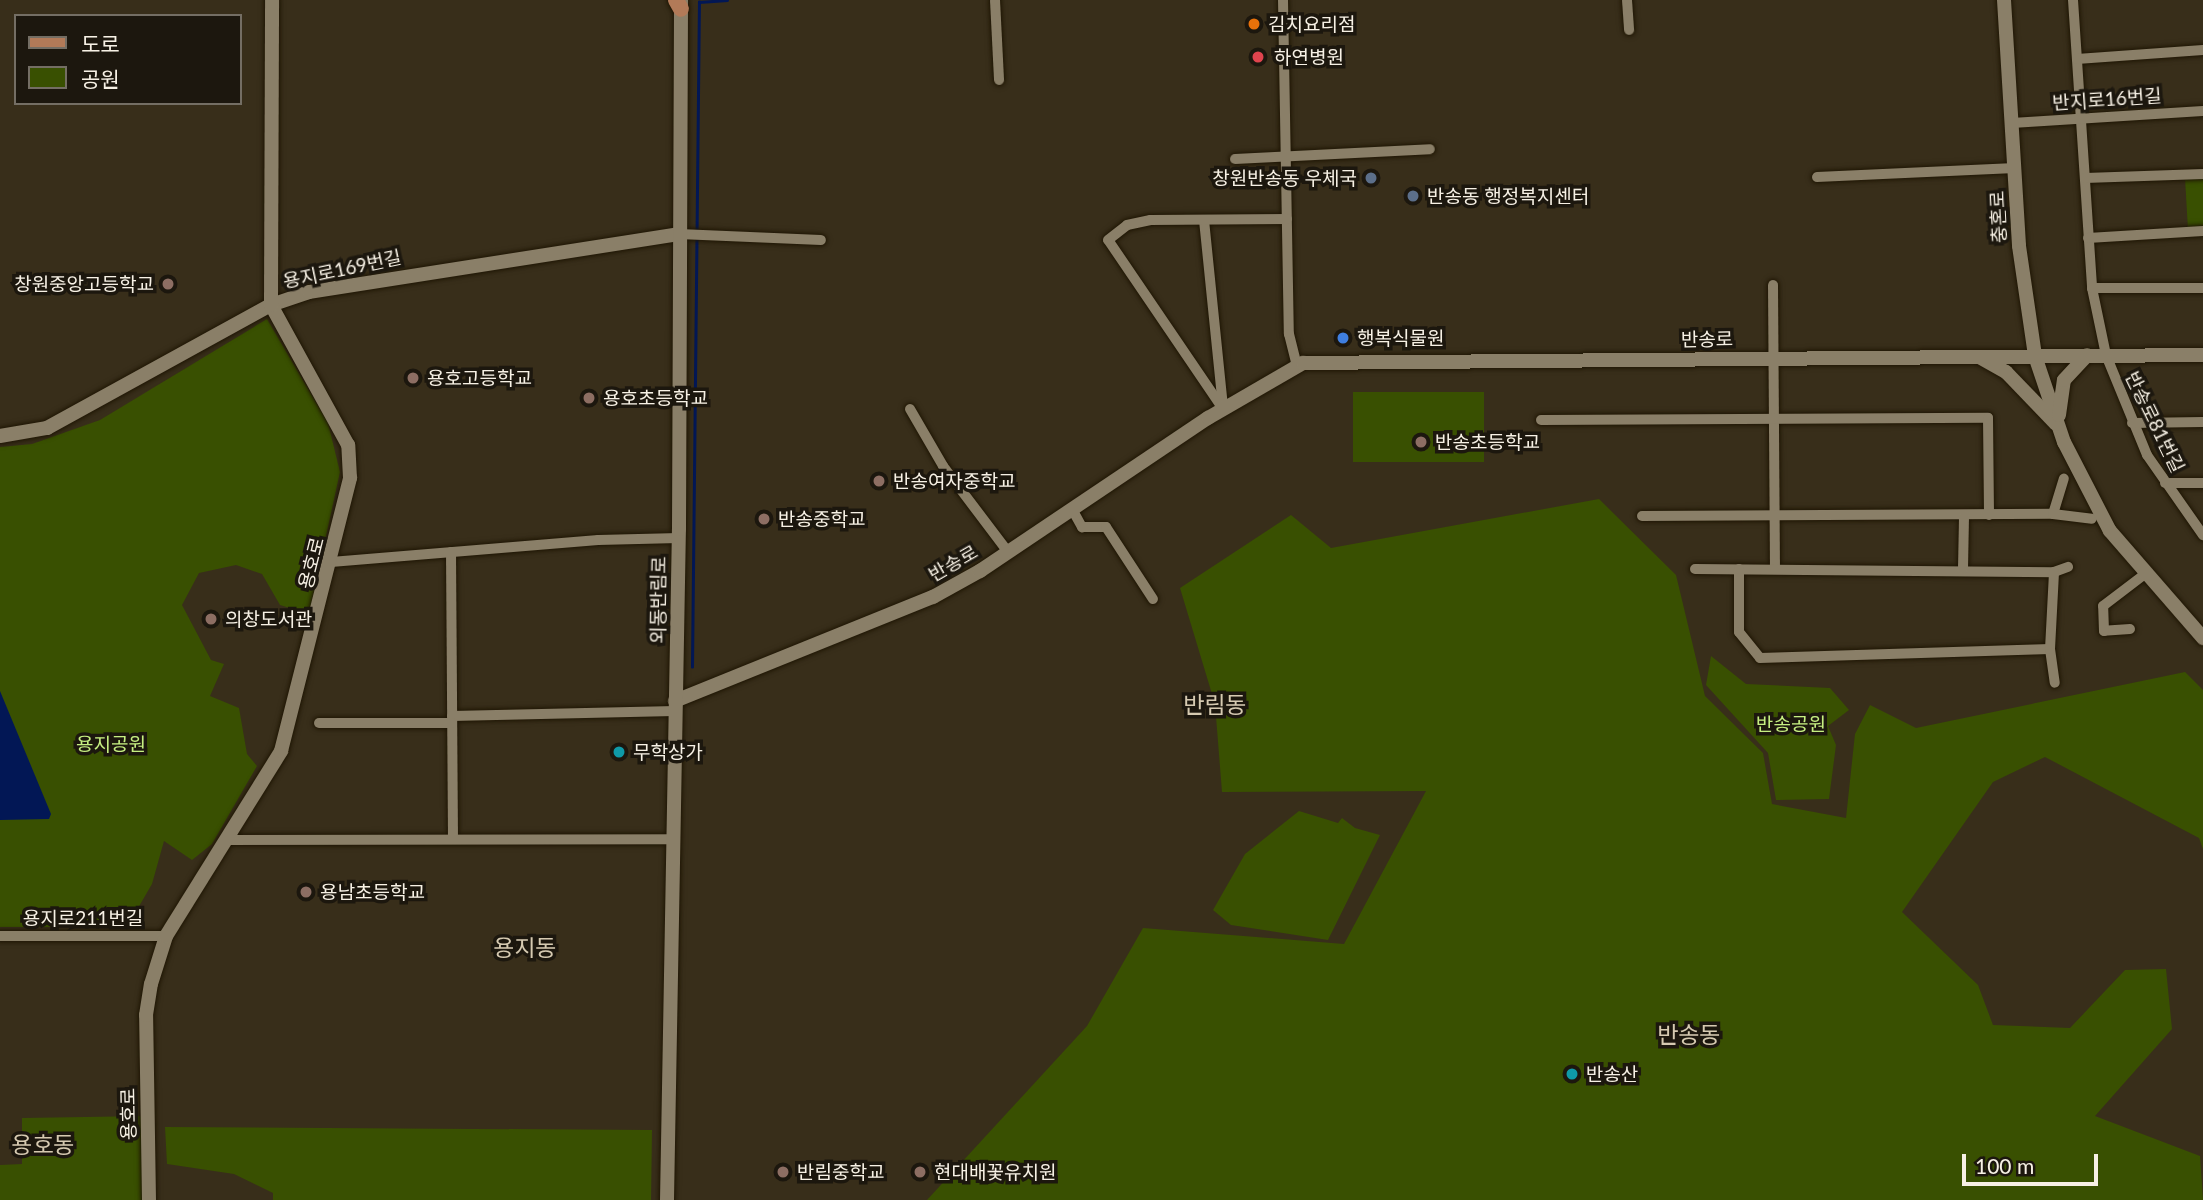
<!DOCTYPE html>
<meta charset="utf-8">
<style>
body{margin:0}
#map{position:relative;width:2203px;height:1200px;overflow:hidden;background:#382e1a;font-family:Lato,"Noto Sans KR",sans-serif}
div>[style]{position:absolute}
.green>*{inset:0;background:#395001;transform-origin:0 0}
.water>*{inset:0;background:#021755}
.stream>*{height:2.5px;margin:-1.25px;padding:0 1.25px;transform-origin:1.25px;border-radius:1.25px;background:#021755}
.roads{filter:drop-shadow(0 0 2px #1f1604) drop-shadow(0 0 2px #1f1604)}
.street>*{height:10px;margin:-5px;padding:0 5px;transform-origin:5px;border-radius:5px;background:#8a7f68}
.secondary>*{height:14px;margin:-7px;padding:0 7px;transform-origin:7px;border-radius:7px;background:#8a7f68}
.primary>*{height:16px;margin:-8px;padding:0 8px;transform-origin:8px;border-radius:8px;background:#b27a58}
.dots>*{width:19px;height:19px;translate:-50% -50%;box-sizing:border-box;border:4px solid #1c170e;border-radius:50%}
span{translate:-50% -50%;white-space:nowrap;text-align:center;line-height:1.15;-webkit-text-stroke:7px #1c170e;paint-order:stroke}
.poi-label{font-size:19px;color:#f7f1e5}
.left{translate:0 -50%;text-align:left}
.right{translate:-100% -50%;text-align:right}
.street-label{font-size:19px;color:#f7f1e5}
.park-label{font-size:19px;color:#c6ef82}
.quarter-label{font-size:23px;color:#d6cab1}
.legend{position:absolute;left:14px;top:14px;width:228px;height:91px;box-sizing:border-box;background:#1c170e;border:2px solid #746e64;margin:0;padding:9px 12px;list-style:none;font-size:21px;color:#f7f1e5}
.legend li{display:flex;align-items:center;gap:14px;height:35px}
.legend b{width:35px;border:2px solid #746e64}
.scale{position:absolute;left:1962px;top:1154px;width:136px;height:32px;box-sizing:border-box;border:4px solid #f7f1e5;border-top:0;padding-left:9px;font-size:21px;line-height:24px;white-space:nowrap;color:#f7f1e5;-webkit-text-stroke:5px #1c170e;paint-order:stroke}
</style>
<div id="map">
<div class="green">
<i style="clip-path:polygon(2203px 177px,2203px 229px,2188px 230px,2185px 178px)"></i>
<i style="clip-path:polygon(267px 319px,328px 423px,340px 472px,309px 614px,280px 605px,262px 574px,236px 565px,199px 573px,182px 605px,211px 660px,224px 664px,210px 696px,239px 708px,247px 754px,257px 766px,212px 844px,192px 860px,164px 841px,152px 884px,127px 927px,0 927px,0 447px,32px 444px,100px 420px)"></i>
<i style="left:1353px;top:392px;width:131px;height:70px"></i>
<i style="clip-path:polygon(1599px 499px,1676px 575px,1705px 696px,1763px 753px,1772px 804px,1846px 818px,1855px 734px,1870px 705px,1916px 728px,2185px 672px,2203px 690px,2203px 849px,2199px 838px,2045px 757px,1993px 782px,1902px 912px,1978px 985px,1993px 1025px,2070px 1028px,2125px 970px,2166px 969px,2172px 1029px,2095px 1116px,2200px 1156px,2203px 1200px,927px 1200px,1087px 1026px,1143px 928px,1344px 944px,1426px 791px,1222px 792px,1215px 704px,1180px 588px,1291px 515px,1331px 548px)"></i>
<i style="clip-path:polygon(1711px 656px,1746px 684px,1830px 688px,1849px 710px,1828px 726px,1836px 745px,1829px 799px,1776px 800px,1768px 753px,1706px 685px)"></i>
<i style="clip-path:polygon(1299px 811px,1338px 823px,1342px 818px,1355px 828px,1380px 835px,1328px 940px,1231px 925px,1213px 910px,1245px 854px)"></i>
<i style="clip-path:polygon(147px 1116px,142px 1200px,0 1200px,0 1165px,22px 1164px,22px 1118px)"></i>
<i style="clip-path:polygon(165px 1127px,652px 1130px,651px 1200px,273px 1200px,273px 1193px,234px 1174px,167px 1164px)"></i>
</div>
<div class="water">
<i style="clip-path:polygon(0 691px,51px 814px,49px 819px,0 820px)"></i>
</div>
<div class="stream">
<i style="left:692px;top:667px;width:665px;rotate:-89.4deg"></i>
<i style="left:699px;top:2px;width:28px;rotate:-4deg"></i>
</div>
<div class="roads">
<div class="street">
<i style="left:995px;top:0;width:80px;rotate:87.1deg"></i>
<i style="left:1283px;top:0;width:334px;rotate:89deg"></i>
<i style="left:1289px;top:334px;width:32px;rotate:76deg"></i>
<i style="left:1627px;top:0;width:30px;rotate:86deg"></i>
<i style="left:2073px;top:0;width:289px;rotate:86.2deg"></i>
<i style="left:2092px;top:288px;width:68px;rotate:78.2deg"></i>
<i style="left:2106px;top:355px;width:108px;rotate:67.7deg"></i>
<i style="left:2147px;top:455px;width:98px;rotate:55deg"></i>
<i style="left:2077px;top:59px;width:126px;rotate:-4.1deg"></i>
<i style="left:2012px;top:123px;width:191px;rotate:-3.6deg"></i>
<i style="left:1235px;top:159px;width:195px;rotate:-2.9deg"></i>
<i style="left:1817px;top:177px;width:198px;rotate:-2.6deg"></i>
<i style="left:2085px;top:178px;width:118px;rotate:-1.9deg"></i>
<i style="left:1204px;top:220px;width:189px;rotate:84.2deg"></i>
<i style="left:679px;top:234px;width:142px;rotate:2.4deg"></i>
<i style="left:2088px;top:238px;width:115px;rotate:-3.5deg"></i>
<i style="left:1773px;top:285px;width:284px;rotate:89.6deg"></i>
<i style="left:2092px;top:288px;width:111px"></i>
<i style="left:910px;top:409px;width:66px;rotate:59.9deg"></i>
<i style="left:943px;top:466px;width:108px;rotate:52.9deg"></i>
<i style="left:1223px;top:409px;width:204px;rotate:-124.2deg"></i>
<i style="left:1108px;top:240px;width:24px;rotate:-38deg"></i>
<i style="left:1127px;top:225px;width:24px;rotate:-12deg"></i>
<i style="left:1150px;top:220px;width:137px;rotate:-0.4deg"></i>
<i style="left:1541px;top:420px;width:447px;rotate:-0.3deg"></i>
<i style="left:1988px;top:418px;width:97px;rotate:89.4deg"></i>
<i style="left:2132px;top:423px;width:71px;rotate:-0.8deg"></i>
<i style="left:2165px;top:483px;width:38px"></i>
<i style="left:1072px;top:509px;width:21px;rotate:61deg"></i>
<i style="left:1082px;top:527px;width:24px"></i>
<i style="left:1106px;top:527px;width:86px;rotate:56.9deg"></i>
<i style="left:2053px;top:514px;width:37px;rotate:-73deg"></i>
<i style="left:1642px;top:516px;width:411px;rotate:-0.3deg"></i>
<i style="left:2053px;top:514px;width:39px;rotate:7deg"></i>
<i style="left:451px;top:552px;width:287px;rotate:89.6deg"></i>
<i style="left:331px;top:562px;width:268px;rotate:-4.7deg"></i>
<i style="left:598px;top:540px;width:81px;rotate:-1.4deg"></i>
<i style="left:1695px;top:569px;width:359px;rotate:0.5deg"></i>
<i style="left:2054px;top:572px;width:15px;rotate:-20deg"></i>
<i style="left:1739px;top:569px;width:63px;rotate:90deg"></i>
<i style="left:1739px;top:632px;width:33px;rotate:51deg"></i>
<i style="left:1760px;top:658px;width:290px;rotate:-1.8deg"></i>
<i style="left:2050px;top:649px;width:34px;rotate:82deg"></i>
<i style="left:1963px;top:569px;width:54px;rotate:-88.9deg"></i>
<i style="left:2130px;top:629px;width:26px;rotate:176deg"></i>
<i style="left:2104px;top:631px;width:25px;rotate:-92deg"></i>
<i style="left:2103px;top:606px;width:53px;rotate:-37.3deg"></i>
<i style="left:2050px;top:649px;width:77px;rotate:-87deg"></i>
<i style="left:452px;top:716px;width:223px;rotate:-1.3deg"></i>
<i style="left:319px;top:723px;width:133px"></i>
<i style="left:229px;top:840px;width:445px;rotate:-0.1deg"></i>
<i style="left:0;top:936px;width:166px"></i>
</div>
<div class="secondary">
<i style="left:2004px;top:0;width:246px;rotate:86.5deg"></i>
<i style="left:2019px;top:246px;width:111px;rotate:81.7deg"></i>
<i style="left:2035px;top:356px;width:91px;rotate:71.4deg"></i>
<i style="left:2064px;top:442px;width:100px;rotate:62.7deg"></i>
<i style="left:2110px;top:531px;width:142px;rotate:49deg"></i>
<i style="left:1979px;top:357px;width:31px;rotate:29deg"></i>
<i style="left:2006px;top:372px;width:72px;rotate:46.1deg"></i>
<i style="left:2059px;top:415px;width:35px;rotate:-82deg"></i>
<i style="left:2064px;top:380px;width:34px;rotate:-47deg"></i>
<i style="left:0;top:436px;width:48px;rotate:-9.7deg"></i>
<i style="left:47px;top:428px;width:256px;rotate:-28.8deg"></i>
<i style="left:271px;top:305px;width:40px;rotate:-18.9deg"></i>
<i style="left:309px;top:292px;width:375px;rotate:-8.9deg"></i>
<i style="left:675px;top:701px;width:278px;rotate:-22deg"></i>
<i style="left:933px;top:597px;width:54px;rotate:-29deg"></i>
<i style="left:980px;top:571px;width:275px;rotate:-33.9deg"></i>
<i style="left:1208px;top:418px;width:110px;rotate:-30.1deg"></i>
<i style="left:1303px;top:363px;width:900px;rotate:-0.51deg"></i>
<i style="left:149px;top:1200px;width:185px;rotate:-90.9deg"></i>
<i style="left:146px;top:1015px;width:31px;rotate:-81deg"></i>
<i style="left:151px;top:984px;width:50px;rotate:-72.6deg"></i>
<i style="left:166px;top:936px;width:218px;rotate:-58.1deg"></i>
<i style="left:281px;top:751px;width:282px;rotate:-75.8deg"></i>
<i style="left:350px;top:478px;width:33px;rotate:-93deg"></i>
<i style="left:348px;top:445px;width:160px;rotate:-118.8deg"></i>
<i style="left:271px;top:305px;width:305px;rotate:-89.8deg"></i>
<i style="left:667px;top:1200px;width:671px;rotate:-88.98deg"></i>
<i style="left:679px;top:529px;width:529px;rotate:-89.78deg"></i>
</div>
<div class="primary">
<i style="left:676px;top:0;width:10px;rotate:61deg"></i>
</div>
</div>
<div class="dots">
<i style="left:1254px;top:24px;background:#e8710a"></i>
<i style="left:1258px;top:57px;background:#e0444e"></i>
<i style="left:1371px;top:178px;background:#5c6f8a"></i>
<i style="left:1413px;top:196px;background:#5c6f8a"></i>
<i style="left:168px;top:284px;background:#8d6e63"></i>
<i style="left:1343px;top:338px;background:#3f7fe0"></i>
<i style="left:413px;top:378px;background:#8d6e63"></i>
<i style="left:589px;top:398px;background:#8d6e63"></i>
<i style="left:1421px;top:442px;background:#8d6e63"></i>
<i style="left:879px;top:481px;background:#8d6e63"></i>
<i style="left:764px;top:519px;background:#8d6e63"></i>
<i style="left:211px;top:619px;background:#8d6e63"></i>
<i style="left:619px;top:752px;background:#0f9aa8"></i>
<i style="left:306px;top:892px;background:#8d6e63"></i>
<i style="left:1572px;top:1074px;background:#0f9aa8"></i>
<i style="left:783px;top:1172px;background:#8d6e63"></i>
<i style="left:920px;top:1172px;background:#8d6e63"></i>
</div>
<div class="poi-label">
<span class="left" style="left:1268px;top:24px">김치요리점</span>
<span class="left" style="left:1274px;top:57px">하연병원</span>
<span class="right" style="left:1357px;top:178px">창원반송동 우체국</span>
<span class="left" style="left:1427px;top:196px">반송동 행정복지센터</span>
<span class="right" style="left:154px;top:284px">창원중앙고등학교</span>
<span class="left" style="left:1357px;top:338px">행복식물원</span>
<span class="left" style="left:427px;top:378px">용호고등학교</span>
<span class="left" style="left:603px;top:398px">용호초등학교</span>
<span class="left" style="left:1435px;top:442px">반송초등학교</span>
<span class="left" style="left:893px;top:481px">반송여자중학교</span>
<span class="left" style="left:778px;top:519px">반송중학교</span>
<span class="left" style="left:225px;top:619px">의창도서관</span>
<span class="left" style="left:633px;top:752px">무학상가</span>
<span class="left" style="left:320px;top:892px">용남초등학교</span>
<span class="left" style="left:1586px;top:1074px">반송산</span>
<span class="left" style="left:797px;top:1172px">반림중학교</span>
<span class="left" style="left:934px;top:1172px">현대배꽃유치원</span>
</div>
<div class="street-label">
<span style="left:2107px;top:99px;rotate:-4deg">반지로16번길</span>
<span style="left:1998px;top:217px;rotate:-93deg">충혼로</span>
<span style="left:342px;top:269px;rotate:-12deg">용지로169번길</span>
<span style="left:1707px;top:339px;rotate:-1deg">반송로</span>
<span style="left:2155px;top:422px;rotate:64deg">반송로81번길</span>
<span style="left:311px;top:563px;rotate:-76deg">용호로</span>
<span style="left:953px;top:563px;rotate:-30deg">반송로</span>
<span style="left:658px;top:600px;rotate:-89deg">외동반림로</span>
<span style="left:83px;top:918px">용지로211번길</span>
<span style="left:128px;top:1114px;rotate:-91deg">용호로</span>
</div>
<div class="park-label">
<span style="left:1791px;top:724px">반송공원</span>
<span style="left:111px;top:744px">용지공원</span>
</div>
<div class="quarter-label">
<span style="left:1215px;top:704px">반림동</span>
<span style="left:525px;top:947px">용지동</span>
<span style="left:1689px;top:1034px">반송동</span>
<span style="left:43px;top:1144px">용호동</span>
</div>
<ul class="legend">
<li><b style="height:9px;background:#b27a58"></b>도로</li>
<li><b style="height:19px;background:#395001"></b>공원</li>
</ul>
<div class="scale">100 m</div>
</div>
